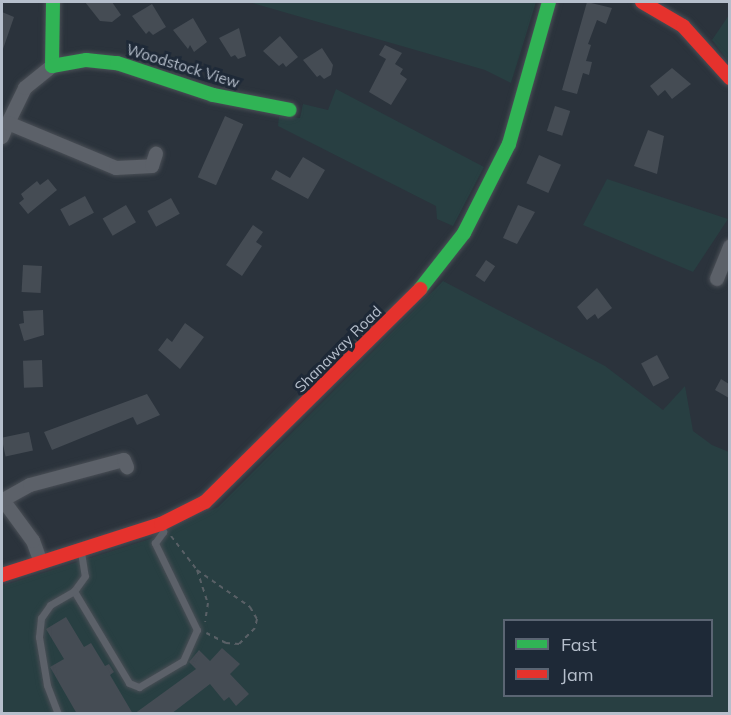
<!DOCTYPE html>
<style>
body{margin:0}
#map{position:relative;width:731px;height:715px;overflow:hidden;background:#2b333c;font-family:Mulish,sans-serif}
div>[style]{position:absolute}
.green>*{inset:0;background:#283f42}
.building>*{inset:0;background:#454c54;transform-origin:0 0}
.path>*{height:2px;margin-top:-1px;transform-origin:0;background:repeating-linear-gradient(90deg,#596066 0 4.5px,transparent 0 9px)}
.roads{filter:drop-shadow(0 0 2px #4a4f56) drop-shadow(0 0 2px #4a4f56)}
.lane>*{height:7px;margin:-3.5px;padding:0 3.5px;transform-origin:3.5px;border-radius:3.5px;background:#5c6169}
.street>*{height:14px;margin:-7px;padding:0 7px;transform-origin:7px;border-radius:7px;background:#5c6169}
.fast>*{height:14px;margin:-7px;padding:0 7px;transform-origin:7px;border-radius:7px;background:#30b455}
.jam>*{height:14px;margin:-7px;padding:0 7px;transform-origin:7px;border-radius:7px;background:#e5322d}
span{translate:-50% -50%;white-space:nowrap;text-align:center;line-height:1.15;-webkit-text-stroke:6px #1e2937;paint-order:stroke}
.street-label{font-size:15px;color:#b6bfcc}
.frame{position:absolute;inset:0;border:3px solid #b6bfcc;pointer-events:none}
.legend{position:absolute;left:503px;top:619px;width:210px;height:78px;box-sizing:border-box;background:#1e2937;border:2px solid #5b6573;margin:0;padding:8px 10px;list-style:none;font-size:18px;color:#b6bfcc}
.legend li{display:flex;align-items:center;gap:12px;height:30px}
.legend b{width:30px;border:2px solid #5b6573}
</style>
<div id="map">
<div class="green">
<i style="clip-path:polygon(249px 2px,536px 2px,511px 83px,485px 70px)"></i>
<i style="clip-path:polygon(729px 15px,729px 62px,712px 40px)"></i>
<i style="clip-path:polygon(336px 89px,484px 167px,453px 226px,437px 219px,436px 206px,278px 126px,279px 116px,300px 118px,303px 104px,328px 110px)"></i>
<i style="clip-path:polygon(607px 179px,728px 219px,693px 272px,583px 225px)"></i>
<i style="clip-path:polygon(evenodd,443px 281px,605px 366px,663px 410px,685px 386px,693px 431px,712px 445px,729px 452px,729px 713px,2px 713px,2px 586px,150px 539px,218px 507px,443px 281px,504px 620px,712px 620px,712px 696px,504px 696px,504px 620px)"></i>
</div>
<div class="building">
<i style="clip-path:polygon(85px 2px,112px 2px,121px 15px,112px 22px,100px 21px)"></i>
<i style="clip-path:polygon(587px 2px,612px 8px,606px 24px,597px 20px,588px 44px,591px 45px,586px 61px,592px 62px,589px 75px,583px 73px,577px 94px,562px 90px)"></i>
<i style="clip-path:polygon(152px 4px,166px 27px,153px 35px,149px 31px,146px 34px,132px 16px)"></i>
<i style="clip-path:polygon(2px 12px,14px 17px,3px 49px,2px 49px)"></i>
<i style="clip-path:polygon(193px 18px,207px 42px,194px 52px,190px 45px,188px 49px,173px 30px)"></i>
<i style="clip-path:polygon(239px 28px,246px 56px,238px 59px,235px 55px,231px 57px,219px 38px)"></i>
<i style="clip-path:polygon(280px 36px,298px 57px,286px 67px,283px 63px,279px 66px,263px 51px)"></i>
<i style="clip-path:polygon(385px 45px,402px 53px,395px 64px,403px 69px,400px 74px,407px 79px,391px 105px,369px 92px,386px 59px,379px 55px)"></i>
<i style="clip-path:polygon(322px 48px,333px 65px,331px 75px,324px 79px,320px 75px,317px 77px,303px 60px)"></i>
<i style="clip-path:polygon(672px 68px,691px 84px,672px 99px,665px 90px,658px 96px,650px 86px)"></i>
<i style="left:555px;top:106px;width:16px;height:26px;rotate:18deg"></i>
<i style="left:225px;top:116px;width:20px;height:67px;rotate:24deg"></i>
<i style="clip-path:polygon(648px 130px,664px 136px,657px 174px,634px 166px)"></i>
<i style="left:539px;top:155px;width:24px;height:31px;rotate:24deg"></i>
<i style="clip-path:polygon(303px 157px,325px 170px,308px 199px,271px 179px,276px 170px,290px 178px)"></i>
<i style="clip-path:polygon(48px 179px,57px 190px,28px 214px,19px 203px,24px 199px,21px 194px,37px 181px,40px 185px)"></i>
<i style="left:85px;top:196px;width:19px;height:28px;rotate:62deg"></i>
<i style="left:171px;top:198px;width:18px;height:27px;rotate:61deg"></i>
<i style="left:126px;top:205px;width:20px;height:27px;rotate:60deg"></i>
<i style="clip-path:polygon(518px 205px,535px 212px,517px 244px,503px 238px)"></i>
<i style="clip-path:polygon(253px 225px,263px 232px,256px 242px,262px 246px,242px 276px,226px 265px)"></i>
<i style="left:486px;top:260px;width:11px;height:19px;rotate:34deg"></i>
<i style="left:23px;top:265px;width:19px;height:27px;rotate:3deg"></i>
<i style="clip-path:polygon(597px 288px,612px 308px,598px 319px,595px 314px,587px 320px,577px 307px)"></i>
<i style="clip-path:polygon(43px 310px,44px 335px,24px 341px,19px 324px,24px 323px,23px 311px)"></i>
<i style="clip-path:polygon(185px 323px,204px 337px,180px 369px,158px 350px,167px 338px,172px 342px)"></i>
<i style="left:657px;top:355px;width:26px;height:18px;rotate:62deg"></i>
<i style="left:42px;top:360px;width:27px;height:19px;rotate:88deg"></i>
<i style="clip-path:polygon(721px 379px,729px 384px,729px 398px,715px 390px)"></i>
<i style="clip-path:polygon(147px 394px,160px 415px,137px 425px,133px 417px,52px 450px,44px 432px)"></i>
<i style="left:29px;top:432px;width:19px;height:28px;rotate:78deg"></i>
<i style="clip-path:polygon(66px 617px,84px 647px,91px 643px,105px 666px,109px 664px,114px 672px,110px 675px,133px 714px,77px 714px,50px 667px,64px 659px,46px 629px)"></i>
<i style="clip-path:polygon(222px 648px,240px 664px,230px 674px,249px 694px,236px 706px,229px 697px,224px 701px,210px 684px,171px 714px,134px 714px,196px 669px,189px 662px,199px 650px,210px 661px)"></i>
</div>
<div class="path">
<i style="left:171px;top:536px;width:43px;rotate:52.6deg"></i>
<i style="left:197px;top:570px;width:65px;rotate:34.9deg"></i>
<i style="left:250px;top:607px;width:14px;rotate:60deg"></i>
<i style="left:257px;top:619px;width:9px;rotate:103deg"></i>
<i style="left:255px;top:628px;width:23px;rotate:135deg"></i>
<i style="left:239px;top:644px;width:13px;rotate:-176deg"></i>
<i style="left:226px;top:643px;width:22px;rotate:-153deg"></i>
<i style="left:197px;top:570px;width:35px;rotate:72deg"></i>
<i style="left:208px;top:603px;width:19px;rotate:99deg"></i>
</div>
<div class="roads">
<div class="lane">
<i style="left:81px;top:552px;width:24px;rotate:81deg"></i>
<i style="left:85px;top:576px;width:19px;rotate:126deg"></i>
<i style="left:74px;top:591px;width:107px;rotate:59.1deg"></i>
<i style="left:129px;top:683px;width:11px;rotate:22deg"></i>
<i style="left:139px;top:687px;width:51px;rotate:-30.6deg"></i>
<i style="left:183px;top:661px;width:34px;rotate:-66deg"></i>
<i style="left:197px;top:630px;width:97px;rotate:-115.8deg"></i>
<i style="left:155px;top:543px;width:14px;rotate:-54deg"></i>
<i style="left:163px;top:532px;width:5px;rotate:-101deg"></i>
<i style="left:58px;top:714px;width:31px;rotate:-111deg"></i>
<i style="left:47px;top:685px;width:49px;rotate:-99.5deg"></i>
<i style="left:39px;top:637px;width:19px;rotate:-84deg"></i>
<i style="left:41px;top:618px;width:16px;rotate:-55deg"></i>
<i style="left:50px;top:605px;width:28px;rotate:-30deg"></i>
</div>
<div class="street">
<i style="left:8px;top:123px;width:39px;rotate:-64deg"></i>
<i style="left:25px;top:88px;width:35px;rotate:-39deg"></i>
<i style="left:2px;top:137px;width:15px;rotate:-67deg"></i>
<i style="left:8px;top:123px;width:117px;rotate:22.6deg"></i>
<i style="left:116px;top:168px;width:36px;rotate:-3deg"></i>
<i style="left:152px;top:166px;width:13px;rotate:-72deg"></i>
<i style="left:717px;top:279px;width:35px;rotate:-68deg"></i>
<i style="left:40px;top:560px;width:20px;rotate:-110deg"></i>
<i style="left:33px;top:541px;width:51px;rotate:-126.2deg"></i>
<i style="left:3px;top:500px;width:31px;rotate:-29deg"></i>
<i style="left:30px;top:485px;width:97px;rotate:-14.9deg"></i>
<i style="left:124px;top:460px;width:8px;rotate:67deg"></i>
</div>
<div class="fast">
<i style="left:53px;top:2px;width:64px;rotate:90.9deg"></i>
<i style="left:52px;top:66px;width:35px;rotate:-10deg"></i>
<i style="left:86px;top:60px;width:31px;rotate:6deg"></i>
<i style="left:117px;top:63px;width:101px;rotate:18.4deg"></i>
<i style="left:213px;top:95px;width:78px;rotate:11deg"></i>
<i style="left:420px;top:289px;width:71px;rotate:-51.8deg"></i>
<i style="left:464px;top:233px;width:100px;rotate:-63.2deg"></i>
<i style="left:509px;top:144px;width:148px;rotate:-74.3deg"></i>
</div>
<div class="jam">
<i style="left:642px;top:2px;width:48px;rotate:30.3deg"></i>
<i style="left:683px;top:26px;width:70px;rotate:47.9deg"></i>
<i style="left:2px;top:575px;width:167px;rotate:-17.8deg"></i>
<i style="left:161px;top:524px;width:49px;rotate:-26.6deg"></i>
<i style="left:205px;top:502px;width:303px;rotate:-44.7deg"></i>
</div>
</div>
<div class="street-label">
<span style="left:183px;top:66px;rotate:17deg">Woodstock View</span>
<span style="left:338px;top:349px;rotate:-45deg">Shanaway Road</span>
</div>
<div class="frame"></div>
<ul class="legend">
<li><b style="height:8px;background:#30b455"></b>Fast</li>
<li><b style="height:8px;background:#e5322d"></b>Jam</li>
</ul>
</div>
